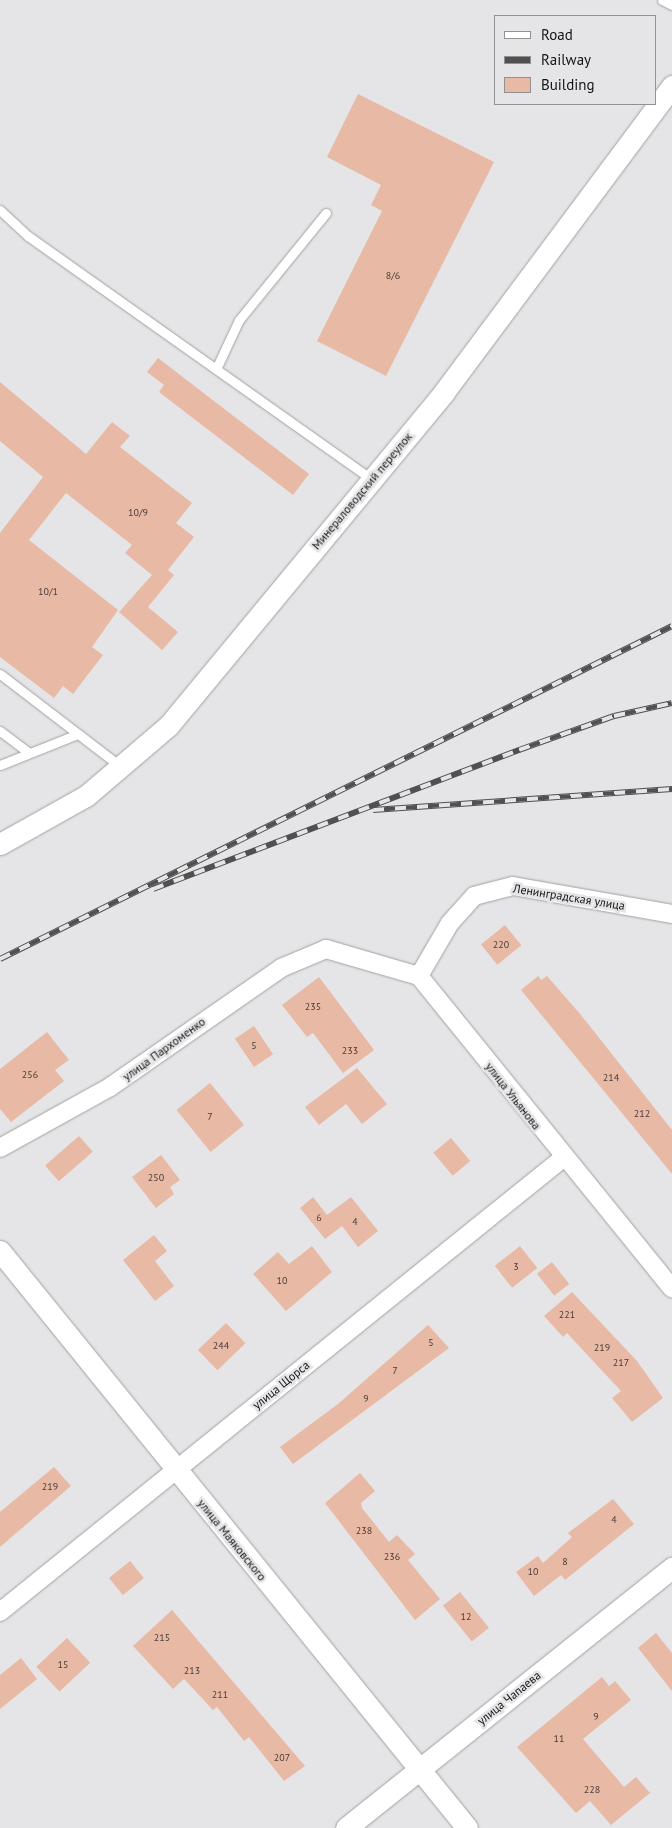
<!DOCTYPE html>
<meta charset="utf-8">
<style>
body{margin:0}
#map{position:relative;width:672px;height:1828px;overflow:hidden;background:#e5e5e7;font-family:"PT Sans",sans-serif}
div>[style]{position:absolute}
.building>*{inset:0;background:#e8b9a4;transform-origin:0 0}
.roads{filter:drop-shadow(0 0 1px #a1a1a3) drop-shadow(0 0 1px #a1a1a3)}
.service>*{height:9px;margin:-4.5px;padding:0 4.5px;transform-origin:4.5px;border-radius:4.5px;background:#fff}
.minor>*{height:18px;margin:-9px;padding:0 9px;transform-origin:9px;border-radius:9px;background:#fff}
.tertiary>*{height:21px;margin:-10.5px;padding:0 10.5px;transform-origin:10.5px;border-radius:10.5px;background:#fff}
.rail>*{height:5.5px;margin-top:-2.75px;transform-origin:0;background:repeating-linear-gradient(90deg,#e5e5e7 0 11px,#4f5050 0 22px);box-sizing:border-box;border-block:1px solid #4f5050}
span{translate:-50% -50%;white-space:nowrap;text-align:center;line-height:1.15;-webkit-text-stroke:5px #e5e5e7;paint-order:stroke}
.number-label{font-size:10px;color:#483c37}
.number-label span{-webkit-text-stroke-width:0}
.street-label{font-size:12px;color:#121313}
.legend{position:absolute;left:494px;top:15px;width:162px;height:90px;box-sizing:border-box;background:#e5e5e7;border:1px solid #919192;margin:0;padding:6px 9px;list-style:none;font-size:15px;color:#121313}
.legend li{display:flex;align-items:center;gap:10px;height:25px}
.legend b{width:25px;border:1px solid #919192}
</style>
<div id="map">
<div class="building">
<i style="clip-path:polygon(358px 94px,494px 162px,386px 376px,317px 341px,382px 211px,371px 205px,381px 185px,327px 157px)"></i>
<i style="clip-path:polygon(158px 358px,309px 474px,293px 495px,159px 392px,164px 385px,147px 372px)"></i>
<i style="clip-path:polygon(0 382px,86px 454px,112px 422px,130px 436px,120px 447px,192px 503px,176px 523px,194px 537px,168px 570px,174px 575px,148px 607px,178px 632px,162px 650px,119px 612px,152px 575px,125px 553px,132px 545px,66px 493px,29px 540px,118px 610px,92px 647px,103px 655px,73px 694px,63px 686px,54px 698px,0 657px,0 533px,43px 477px,0 441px)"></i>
<i style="left:505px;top:925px;width:26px;height:31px;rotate:51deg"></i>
<i style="clip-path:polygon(538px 976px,541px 980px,547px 976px,581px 1015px,672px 1130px,672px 1174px,521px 990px)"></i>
<i style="clip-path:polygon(319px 977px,374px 1050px,343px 1073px,313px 1033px,307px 1037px,282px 1005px)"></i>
<i style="left:254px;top:1026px;width:34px;height:23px;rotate:56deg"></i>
<i style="clip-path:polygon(47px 1032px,69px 1060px,55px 1070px,64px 1081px,11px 1122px,0 1109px,0 1069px)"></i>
<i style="clip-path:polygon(357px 1068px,387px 1104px,362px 1124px,346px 1104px,319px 1125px,305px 1107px)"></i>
<i style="left:210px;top:1083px;width:54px;height:43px;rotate:51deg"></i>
<i style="left:79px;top:1136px;width:21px;height:45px;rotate:49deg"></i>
<i style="left:451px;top:1138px;width:30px;height:23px;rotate:50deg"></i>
<i style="clip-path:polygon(161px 1155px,180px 1180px,170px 1187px,174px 1194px,156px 1208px,132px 1177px)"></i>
<i style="clip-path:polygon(313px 1197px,327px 1215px,351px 1197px,378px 1231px,358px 1247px,342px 1226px,325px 1239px,300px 1208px)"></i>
<i style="clip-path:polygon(154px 1235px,167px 1251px,155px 1261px,174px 1286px,155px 1301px,123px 1260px)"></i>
<i style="clip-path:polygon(312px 1246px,332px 1272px,286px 1311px,253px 1274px,278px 1252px,289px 1264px)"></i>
<i style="left:520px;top:1246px;width:28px;height:32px;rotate:52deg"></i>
<i style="left:552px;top:1262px;width:28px;height:19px;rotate:52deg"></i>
<i style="clip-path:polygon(572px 1292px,637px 1361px,663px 1398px,632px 1422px,612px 1398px,621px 1391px,567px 1333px,563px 1337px,544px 1316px)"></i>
<i style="left:226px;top:1323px;width:28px;height:39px;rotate:46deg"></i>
<i style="clip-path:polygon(428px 1325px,449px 1348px,293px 1464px,280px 1447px,338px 1404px)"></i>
<i style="clip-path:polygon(54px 1467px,71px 1486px,0 1547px,0 1512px)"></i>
<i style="clip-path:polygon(360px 1473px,375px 1491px,361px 1503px,362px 1508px,389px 1542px,397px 1535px,415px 1554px,408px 1560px,440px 1599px,415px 1620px,325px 1503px)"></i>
<i style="clip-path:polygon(613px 1499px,634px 1524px,565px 1580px,561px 1575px,534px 1596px,516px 1572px,538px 1556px,543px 1563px,572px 1537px,568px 1533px)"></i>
<i style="left:130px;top:1561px;width:22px;height:27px;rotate:51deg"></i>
<i style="left:460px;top:1592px;width:46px;height:22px;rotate:51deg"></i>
<i style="clip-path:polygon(172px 1610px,305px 1766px,284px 1781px,249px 1737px,244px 1741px,217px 1707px,213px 1710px,184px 1679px,173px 1689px,133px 1646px)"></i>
<i style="clip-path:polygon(656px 1633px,672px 1653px,672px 1691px,638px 1648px)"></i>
<i style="left:67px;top:1638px;width:34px;height:42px;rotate:47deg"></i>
<i style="clip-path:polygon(21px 1658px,37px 1679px,0 1709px,0 1675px)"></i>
<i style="clip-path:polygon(602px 1677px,609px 1686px,615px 1681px,631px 1700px,583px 1739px,624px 1787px,636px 1777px,650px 1793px,611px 1825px,590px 1801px,576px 1813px,517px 1747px)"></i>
</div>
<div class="roads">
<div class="service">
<i style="left:662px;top:0;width:11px;rotate:27deg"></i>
<i style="left:0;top:210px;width:38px;rotate:43deg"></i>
<i style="left:28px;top:236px;width:420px;rotate:35.3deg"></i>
<i style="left:216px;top:369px;width:54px;rotate:-64.9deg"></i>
<i style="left:239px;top:320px;width:138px;rotate:-50.9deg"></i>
<i style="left:0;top:674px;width:151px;rotate:37.5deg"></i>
<i style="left:0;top:731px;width:36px;rotate:37deg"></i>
<i style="left:0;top:765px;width:84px;rotate:-21.7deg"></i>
</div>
<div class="minor">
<i style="left:419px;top:976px;width:61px;rotate:-59.7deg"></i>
<i style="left:450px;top:923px;width:36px;rotate:-48deg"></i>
<i style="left:474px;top:896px;width:40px;rotate:-14.4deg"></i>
<i style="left:513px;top:886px;width:161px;rotate:10deg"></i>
<i style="left:0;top:1148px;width:126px;rotate:-29deg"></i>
<i style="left:110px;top:1087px;width:208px;rotate:-34.8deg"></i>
<i style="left:281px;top:968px;width:49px;rotate:-22.9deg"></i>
<i style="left:326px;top:949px;width:97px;rotate:16.2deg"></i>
<i style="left:419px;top:976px;width:402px;rotate:51deg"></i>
<i style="left:0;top:1612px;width:723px;rotate:-38.88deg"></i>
</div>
<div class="tertiary">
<i style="left:0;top:844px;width:98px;rotate:-29.2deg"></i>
<i style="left:86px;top:796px;width:109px;rotate:-40.5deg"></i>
<i style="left:169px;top:725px;width:432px;rotate:-50.4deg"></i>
<i style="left:444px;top:392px;width:382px;rotate:-53.3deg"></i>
<i style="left:0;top:1251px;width:742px;rotate:51.01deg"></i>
<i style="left:346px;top:1828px;width:417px;rotate:-38.6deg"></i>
</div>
</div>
<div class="rail">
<i style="left:373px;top:810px;width:300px;rotate:-4deg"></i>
<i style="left:153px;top:889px;width:392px;rotate:-20.8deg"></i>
<i style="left:519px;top:750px;width:101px;rotate:-19.7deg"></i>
<i style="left:614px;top:716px;width:59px;rotate:-12.6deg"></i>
<i style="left:0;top:959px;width:750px;rotate:-26.36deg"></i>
</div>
<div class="number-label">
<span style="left:393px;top:276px">8/6</span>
<span style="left:138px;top:513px">10/9</span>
<span style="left:48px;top:592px">10/1</span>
<span style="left:501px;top:945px">220</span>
<span style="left:313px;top:1007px">235</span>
<span style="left:254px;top:1046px">5</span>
<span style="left:350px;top:1051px">233</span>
<span style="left:30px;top:1075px">256</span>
<span style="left:611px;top:1078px">214</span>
<span style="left:642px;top:1114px">212</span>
<span style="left:210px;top:1117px">7</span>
<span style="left:156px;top:1178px">250</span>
<span style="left:319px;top:1218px">6</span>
<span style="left:355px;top:1222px">4</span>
<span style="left:516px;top:1267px">3</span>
<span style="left:282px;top:1281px">10</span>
<span style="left:567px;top:1315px">221</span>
<span style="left:431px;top:1343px">5</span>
<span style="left:221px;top:1346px">244</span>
<span style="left:602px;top:1348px">219</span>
<span style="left:621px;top:1363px">217</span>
<span style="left:395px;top:1371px">7</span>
<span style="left:366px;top:1399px">9</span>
<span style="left:50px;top:1487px">219</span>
<span style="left:614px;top:1520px">4</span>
<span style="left:364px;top:1531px">238</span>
<span style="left:392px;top:1557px">236</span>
<span style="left:565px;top:1562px">8</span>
<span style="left:533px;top:1572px">10</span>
<span style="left:466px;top:1617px">12</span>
<span style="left:162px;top:1638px">215</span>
<span style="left:63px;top:1665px">15</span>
<span style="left:192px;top:1671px">213</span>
<span style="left:220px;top:1695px">211</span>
<span style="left:596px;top:1717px">9</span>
<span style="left:559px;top:1739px">11</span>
<span style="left:282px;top:1758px">207</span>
<span style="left:592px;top:1790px">228</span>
</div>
<div class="street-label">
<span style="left:362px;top:491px;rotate:-50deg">Минераловодский переулок</span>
<span style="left:569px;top:897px;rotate:9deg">Ленинградская улица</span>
<span style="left:164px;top:1049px;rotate:-36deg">улица Пархоменко</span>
<span style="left:513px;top:1096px;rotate:52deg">улица Ульянова</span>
<span style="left:281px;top:1385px;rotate:-39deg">улица Щорса</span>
<span style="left:232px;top:1540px;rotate:51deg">улица Маяковского</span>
<span style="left:509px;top:1698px;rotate:-39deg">улица Чапаева</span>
</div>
<ul class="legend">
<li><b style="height:6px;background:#fff"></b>Road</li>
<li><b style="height:6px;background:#4f5050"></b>Railway</li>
<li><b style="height:14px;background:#e8b9a4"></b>Building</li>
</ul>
</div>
